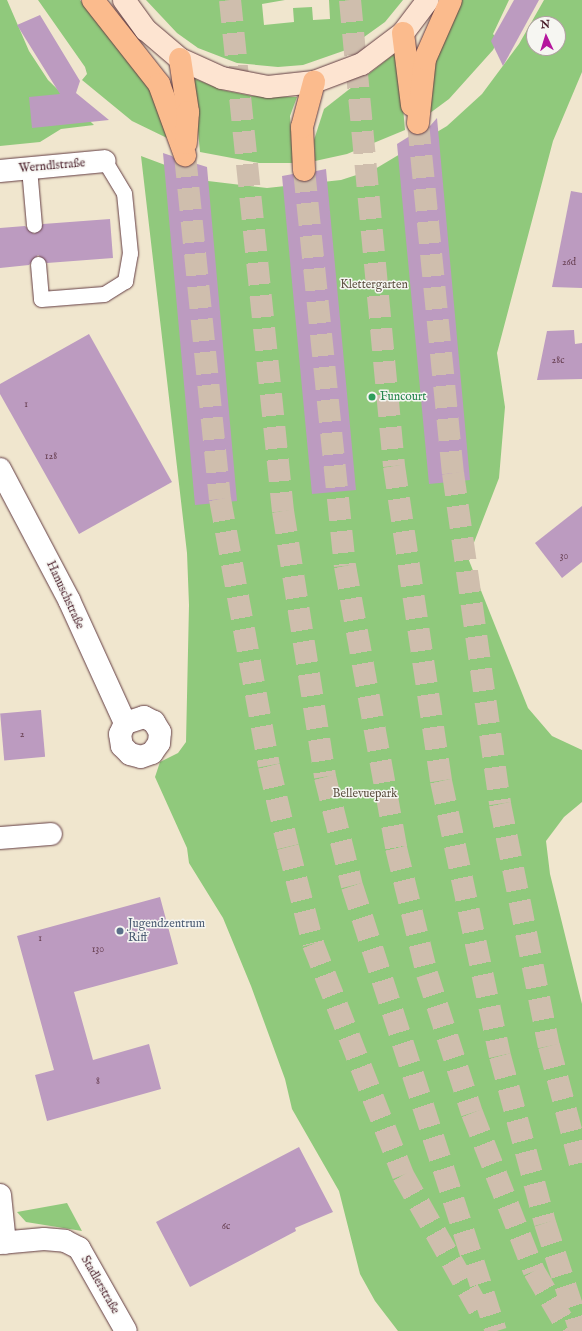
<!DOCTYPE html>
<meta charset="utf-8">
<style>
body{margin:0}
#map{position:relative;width:582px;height:1331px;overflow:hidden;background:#f0e6ce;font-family:"IM FELL English",serif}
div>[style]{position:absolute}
.green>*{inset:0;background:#90c97c}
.building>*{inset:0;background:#bc9bc0;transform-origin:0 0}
.motorway-tunnel>*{height:22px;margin-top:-11px;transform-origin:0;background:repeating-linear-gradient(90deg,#cfbead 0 22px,transparent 0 33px)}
.roads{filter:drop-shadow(0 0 1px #633d43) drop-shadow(0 0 1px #633d43)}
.service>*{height:15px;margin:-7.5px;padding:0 7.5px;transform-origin:7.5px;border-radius:7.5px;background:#fff}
.minor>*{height:22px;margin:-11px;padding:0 11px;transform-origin:11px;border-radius:11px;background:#fff}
.secondary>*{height:22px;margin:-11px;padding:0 11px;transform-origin:11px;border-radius:11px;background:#fde4d1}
.motorway>*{height:22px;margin:-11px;padding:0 11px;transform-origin:11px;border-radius:11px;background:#fbbb8d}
.dots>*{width:11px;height:11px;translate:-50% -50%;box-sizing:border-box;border:2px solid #f6f6f2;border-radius:50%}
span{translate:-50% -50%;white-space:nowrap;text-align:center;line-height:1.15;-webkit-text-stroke:3px #f6f6f2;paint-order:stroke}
.number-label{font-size:10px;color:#663e50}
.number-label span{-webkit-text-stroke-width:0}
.street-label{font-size:12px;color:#4a1f2b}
.park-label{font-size:12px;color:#5f5243}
.leisure-label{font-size:12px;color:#27864d}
.left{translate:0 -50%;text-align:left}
.service-label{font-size:12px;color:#4e5e75}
.north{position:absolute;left:526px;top:16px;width:40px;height:40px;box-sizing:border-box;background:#f6f6f2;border:1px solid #b1a0a2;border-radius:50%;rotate:356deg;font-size:11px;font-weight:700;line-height:16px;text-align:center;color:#4a1f2b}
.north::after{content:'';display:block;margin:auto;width:14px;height:18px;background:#b5179e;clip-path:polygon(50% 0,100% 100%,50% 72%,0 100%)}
</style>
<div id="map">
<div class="green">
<i style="clip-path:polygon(0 0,7px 0,29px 51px,48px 80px,94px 125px,61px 129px,40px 142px,0 146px)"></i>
<i style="clip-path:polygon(38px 0,80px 0,148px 81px,167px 138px,132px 121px,82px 80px,87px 74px,85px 67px)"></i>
<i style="clip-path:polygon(146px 0,285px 0,262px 4px,264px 25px,294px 22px,293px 8px,312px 7px,313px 20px,330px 19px,329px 0,403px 0,385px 22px,346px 50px,303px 65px,278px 67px,237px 63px,198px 48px,177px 33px)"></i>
<i style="clip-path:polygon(462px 0,509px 0,493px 34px,498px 40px,493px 50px,449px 99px,430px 113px,436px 51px)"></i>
<i style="clip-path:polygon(evenodd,544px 0,582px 0,582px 72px,553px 141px,497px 353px,505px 407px,499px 478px,468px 558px,528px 708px,552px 736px,582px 750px,582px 802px,564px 817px,546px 841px,550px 874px,582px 1004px,582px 1331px,398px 1331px,375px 1301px,360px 1274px,339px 1191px,292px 1109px,285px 1079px,251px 986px,223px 918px,189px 863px,187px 848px,155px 777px,160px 762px,178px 753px,186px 742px,189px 605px,187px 553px,141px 156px,208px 181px,267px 188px,341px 180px,375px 169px,447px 126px,482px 94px,519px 44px,544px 0,534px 24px,558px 24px,558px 48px,534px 48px,534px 24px)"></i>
<i style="clip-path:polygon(398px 51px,405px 130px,347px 154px,315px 161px,314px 140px,324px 109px)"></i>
<i style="clip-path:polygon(193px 78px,222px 90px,252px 96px,297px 97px,290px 116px,293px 163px,259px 163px,200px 152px)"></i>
<i style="clip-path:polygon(67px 1203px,82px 1231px,26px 1222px,17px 1212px)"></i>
</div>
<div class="building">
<i style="clip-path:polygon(514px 0,539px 0,503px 66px,491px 41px)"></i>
<i style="clip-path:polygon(40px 15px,80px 81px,76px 93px,109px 120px,32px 128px,29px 97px,60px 94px,17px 25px)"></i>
<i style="clip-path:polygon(437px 118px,470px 480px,429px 484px,397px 144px,413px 134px,423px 134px)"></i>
<i style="clip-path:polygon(163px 153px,172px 156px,182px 167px,194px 163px,207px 167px,237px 501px,195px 505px)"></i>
<i style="clip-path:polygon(326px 169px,356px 490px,312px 494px,282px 176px,293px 174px,305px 182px,311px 180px,316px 171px)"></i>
<i style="clip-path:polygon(571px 191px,582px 193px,582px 288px,552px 287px)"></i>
<i style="clip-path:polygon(110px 219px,113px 258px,47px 263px,38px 255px,29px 265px,0 268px,0 228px,25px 226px,34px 234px,43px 224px)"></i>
<i style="clip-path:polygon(574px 330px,575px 344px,582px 343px,582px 379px,537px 380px,547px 331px)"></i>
<i style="clip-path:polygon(89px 334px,172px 482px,79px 534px,0 394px,0 384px)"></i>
<i style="clip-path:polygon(582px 506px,582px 562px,562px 578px,535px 543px)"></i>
<i style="left:41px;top:710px;width:47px;height:41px;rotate:85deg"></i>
<i style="clip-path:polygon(160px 897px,178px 964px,74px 992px,93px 1060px,149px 1044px,161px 1089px,47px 1121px,35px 1075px,54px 1070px,17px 936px)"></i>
<i style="clip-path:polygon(299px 1147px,333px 1212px,295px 1228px,296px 1231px,190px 1287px,156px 1222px)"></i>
</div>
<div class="motorway-tunnel">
<i style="left:230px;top:0;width:514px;rotate:84.08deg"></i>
<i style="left:283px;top:511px;width:269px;rotate:81deg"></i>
<i style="left:325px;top:777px;width:112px;rotate:76.1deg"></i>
<i style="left:352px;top:886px;width:468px;rotate:72.1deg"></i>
<i style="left:350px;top:0;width:468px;rotate:84.6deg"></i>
<i style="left:394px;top:466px;width:318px;rotate:81.5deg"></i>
<i style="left:441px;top:781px;width:281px;rotate:77.9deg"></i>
<i style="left:500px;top:1056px;width:173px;rotate:74.9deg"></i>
<i style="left:545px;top:1223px;width:114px;rotate:72deg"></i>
<i style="left:418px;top:123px;width:352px;rotate:84.3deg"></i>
<i style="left:453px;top:473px;width:334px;rotate:81.9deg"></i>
<i style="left:500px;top:804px;width:247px;rotate:78.6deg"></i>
<i style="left:549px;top:1046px;width:130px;rotate:75.3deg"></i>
<i style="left:185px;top:155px;width:346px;rotate:84.2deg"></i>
<i style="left:220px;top:499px;width:271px;rotate:79.6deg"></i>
<i style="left:269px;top:766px;width:83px;rotate:76.8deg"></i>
<i style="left:288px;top:847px;width:100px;rotate:75.5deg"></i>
<i style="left:313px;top:944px;width:248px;rotate:68.7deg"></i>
<i style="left:403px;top:1175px;width:156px;rotate:60.5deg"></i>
<i style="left:304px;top:170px;width:398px;rotate:84.1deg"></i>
<i style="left:345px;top:566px;width:287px;rotate:79.7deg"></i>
<i style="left:396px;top:848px;width:130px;rotate:76.2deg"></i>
<i style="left:427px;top:974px;width:146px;rotate:72.1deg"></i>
<i style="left:472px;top:1113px;width:170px;rotate:68.6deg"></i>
<i style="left:534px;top:1271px;width:69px;rotate:59.7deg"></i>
</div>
<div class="roads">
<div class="service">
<i style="left:29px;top:168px;width:57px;rotate:85deg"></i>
<i style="left:38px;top:264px;width:35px;rotate:85deg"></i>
<i style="left:41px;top:299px;width:63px;rotate:-4.5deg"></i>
<i style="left:104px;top:294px;width:25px;rotate:-32deg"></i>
<i style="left:125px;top:281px;width:28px;rotate:-80deg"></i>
<i style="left:130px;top:253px;width:60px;rotate:-95.7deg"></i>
<i style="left:124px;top:193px;width:37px;rotate:-121deg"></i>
</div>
<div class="minor">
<i style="left:0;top:171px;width:105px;rotate:-5.4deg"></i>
<i style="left:0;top:469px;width:148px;rotate:62.2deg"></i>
<i style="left:69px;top:600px;width:135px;rotate:65.5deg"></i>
<i style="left:125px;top:723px;width:12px;rotate:114deg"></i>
<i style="left:120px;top:734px;width:12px;rotate:81deg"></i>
<i style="left:122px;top:746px;width:11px;rotate:45deg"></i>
<i style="left:130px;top:754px;width:11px;rotate:15deg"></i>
<i style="left:141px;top:757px;width:12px;rotate:-20deg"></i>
<i style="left:152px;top:753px;width:12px;rotate:-55deg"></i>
<i style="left:159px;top:743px;width:11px;rotate:-85deg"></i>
<i style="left:160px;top:732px;width:12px;rotate:-121deg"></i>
<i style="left:154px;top:722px;width:11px;rotate:-153deg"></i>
<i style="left:144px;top:717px;width:20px;rotate:162deg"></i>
<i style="left:0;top:838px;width:51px;rotate:-4.5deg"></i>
<i style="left:0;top:1195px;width:48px;rotate:84.1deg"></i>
<i style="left:0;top:1243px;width:44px;rotate:-5.2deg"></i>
<i style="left:44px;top:1239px;width:21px;rotate:5deg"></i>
<i style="left:65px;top:1241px;width:16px;rotate:27deg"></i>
<i style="left:79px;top:1248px;width:95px;rotate:60.5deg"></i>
</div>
<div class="secondary">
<i style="left:124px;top:0;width:37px;rotate:54deg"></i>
<i style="left:146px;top:30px;width:45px;rotate:40.5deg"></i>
<i style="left:180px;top:59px;width:46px;rotate:24.3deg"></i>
<i style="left:222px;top:78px;width:47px;rotate:11.1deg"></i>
<i style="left:268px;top:87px;width:46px;rotate:-6.2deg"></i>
<i style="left:314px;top:82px;width:51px;rotate:-20.6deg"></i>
<i style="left:362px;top:64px;width:51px;rotate:-37.1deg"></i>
<i style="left:403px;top:33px;width:41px;rotate:-52.9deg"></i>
</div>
<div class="motorway">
<i style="left:93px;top:0;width:107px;rotate:51.8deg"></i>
<i style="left:159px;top:84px;width:76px;rotate:69.9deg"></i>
<i style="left:403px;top:33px;width:73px;rotate:82.9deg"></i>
<i style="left:180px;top:59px;width:54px;rotate:81.4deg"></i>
<i style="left:188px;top:112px;width:31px;rotate:94deg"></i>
<i style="left:418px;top:123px;width:64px;rotate:-83.8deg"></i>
<i style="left:425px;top:59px;width:64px;rotate:-66.2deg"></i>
<i style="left:304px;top:170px;width:43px;rotate:-92.7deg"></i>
<i style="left:302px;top:127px;width:47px;rotate:-75.1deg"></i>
</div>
</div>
<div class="dots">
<i style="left:372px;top:397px;background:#2e9e5b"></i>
<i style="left:120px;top:931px;background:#5c6f8a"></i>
</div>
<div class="number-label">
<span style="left:569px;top:263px">26d</span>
<span style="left:558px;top:361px">28c</span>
<span style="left:26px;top:405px">1</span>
<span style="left:51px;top:457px">128</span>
<span style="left:564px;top:557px">30</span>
<span style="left:22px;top:735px">2</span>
<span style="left:40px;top:939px">1</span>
<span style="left:98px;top:950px">130</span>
<span style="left:98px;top:1082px">8</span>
<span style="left:226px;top:1227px">6c</span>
</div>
<div class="street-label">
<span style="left:52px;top:166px;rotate:-5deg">Werndlstraße</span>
<span style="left:65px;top:595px;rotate:65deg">Hanuschstraße</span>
<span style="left:100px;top:1285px;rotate:60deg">Stadlerstraße</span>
</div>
<div class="park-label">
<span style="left:374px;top:285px">Klettergarten</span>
<span style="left:365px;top:794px">Bellevuepark</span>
</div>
<div class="leisure-label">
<span class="left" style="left:380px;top:397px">Funcourt</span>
</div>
<div class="service-label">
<span class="left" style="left:128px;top:931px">Jugendzentrum<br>Riff</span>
</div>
<div class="north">N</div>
</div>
